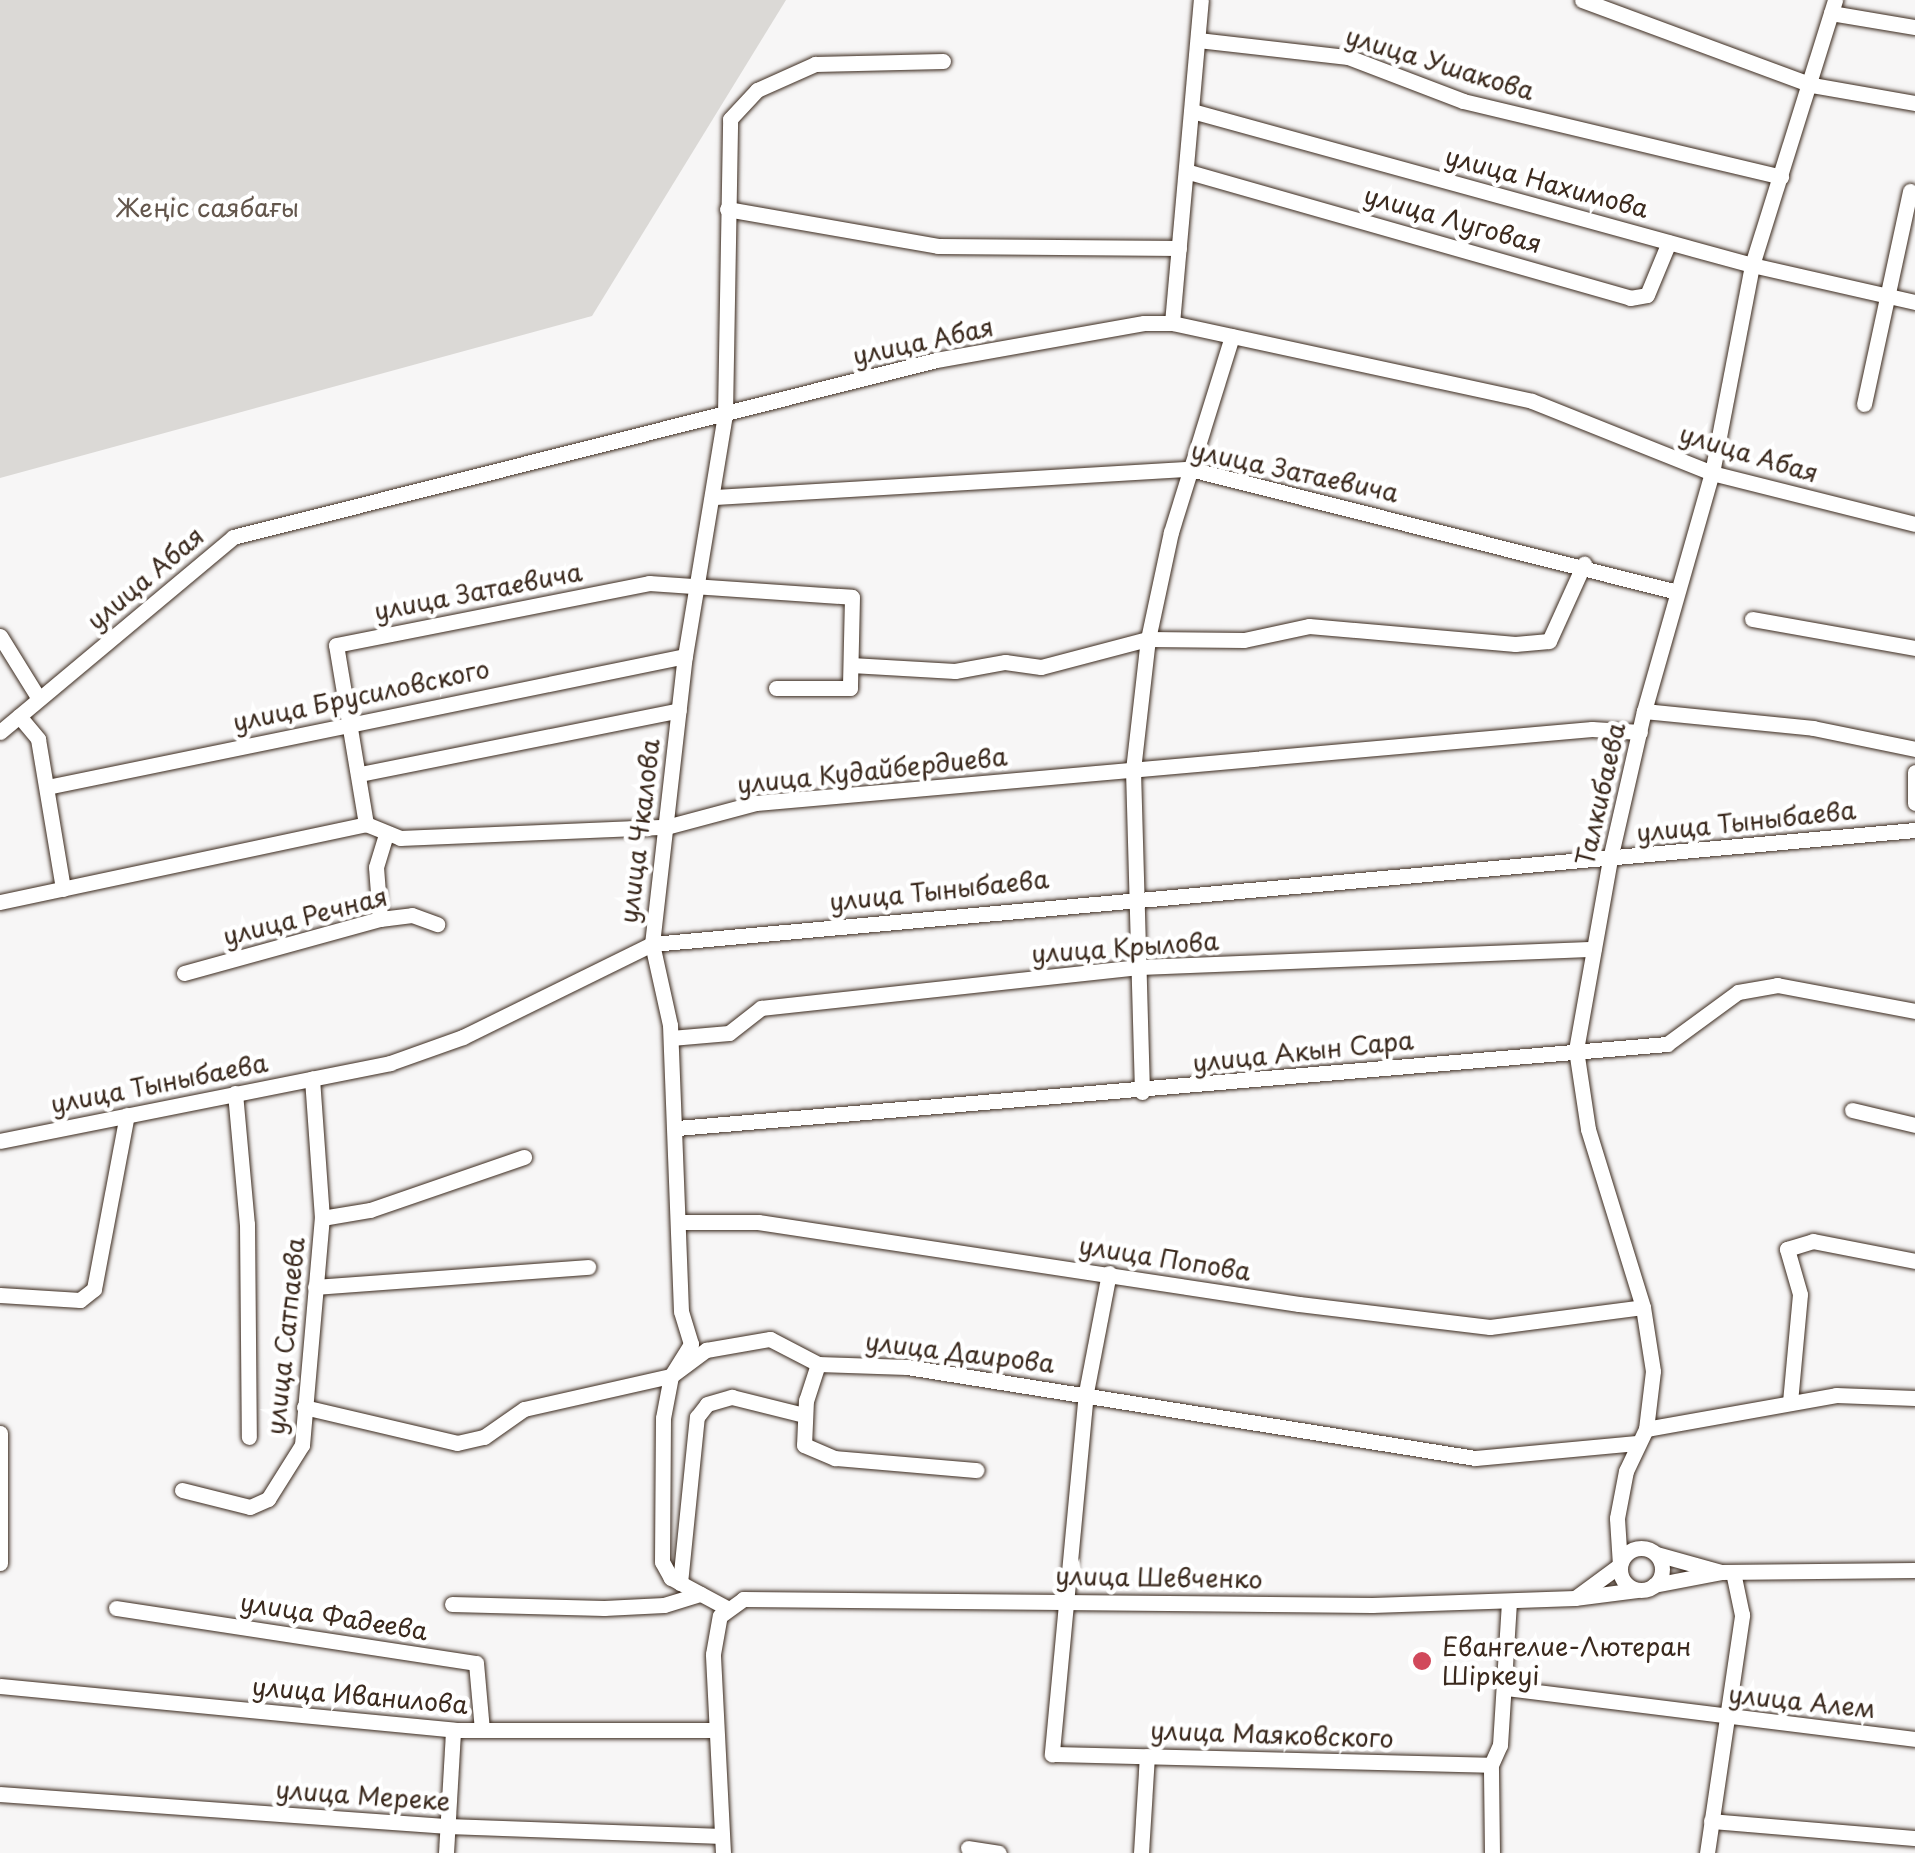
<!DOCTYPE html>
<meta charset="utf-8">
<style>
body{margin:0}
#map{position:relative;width:1915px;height:1853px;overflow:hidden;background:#f7f6f6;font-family:"Playpen Sans",sans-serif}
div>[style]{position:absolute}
.green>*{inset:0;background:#dbd9d6}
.roads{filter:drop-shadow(0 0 2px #3b2a1e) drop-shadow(0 0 2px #3b2a1e)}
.minor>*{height:15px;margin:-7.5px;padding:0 7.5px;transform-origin:7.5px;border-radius:7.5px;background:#fff}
.minor>.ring{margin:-7.5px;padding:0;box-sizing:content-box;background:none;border:15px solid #fff;border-radius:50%}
.dots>*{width:28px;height:28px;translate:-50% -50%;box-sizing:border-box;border:5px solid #fff;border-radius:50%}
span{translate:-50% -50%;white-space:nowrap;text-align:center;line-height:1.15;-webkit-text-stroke:9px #fff;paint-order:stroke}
.street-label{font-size:25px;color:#3b2a1e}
.park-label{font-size:25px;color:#63564c}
.poi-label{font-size:25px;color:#3b2a1e}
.left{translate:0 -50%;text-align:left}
</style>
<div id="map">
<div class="green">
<i style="clip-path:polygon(0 0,786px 0,592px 316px,0 478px)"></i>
</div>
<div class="roads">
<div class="minor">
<i style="left:1582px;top:0;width:245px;rotate:20.3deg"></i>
<i style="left:1812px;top:85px;width:105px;rotate:9.9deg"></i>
<i style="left:1831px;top:13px;width:85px;rotate:9.5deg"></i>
<i style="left:1198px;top:40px;width:151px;rotate:6.5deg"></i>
<i style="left:1348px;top:57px;width:123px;rotate:20.9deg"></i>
<i style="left:1463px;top:101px;width:327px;rotate:13.4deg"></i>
<i style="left:1192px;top:111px;width:581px;rotate:15.38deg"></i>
<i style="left:1752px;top:265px;width:167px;rotate:12.8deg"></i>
<i style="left:1189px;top:172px;width:459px;rotate:15.9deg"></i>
<i style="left:1630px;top:298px;width:17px;rotate:-10deg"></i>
<i style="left:1647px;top:295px;width:57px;rotate:-67.5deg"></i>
<i style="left:727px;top:209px;width:214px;rotate:9.9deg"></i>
<i style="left:938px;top:246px;width:241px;rotate:0.5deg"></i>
<i style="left:1172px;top:323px;width:324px;rotate:-84.9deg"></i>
<i style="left:1864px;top:404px;width:218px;rotate:-77.8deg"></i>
<i style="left:714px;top:497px;width:477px;rotate:-3.4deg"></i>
<i style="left:1190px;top:469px;width:502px;rotate:14.17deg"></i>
<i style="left:1752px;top:619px;width:166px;rotate:10.1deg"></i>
<i style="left:0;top:636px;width:74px;rotate:58.2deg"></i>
<i style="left:851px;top:665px;width:104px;rotate:3.3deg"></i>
<i style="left:955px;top:671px;width:51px;rotate:-10.2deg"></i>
<i style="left:1005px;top:662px;width:36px;rotate:8deg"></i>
<i style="left:1041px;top:667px;width:111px;rotate:-14.7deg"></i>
<i style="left:1148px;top:639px;width:96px;rotate:0.6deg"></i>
<i style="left:1244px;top:640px;width:66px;rotate:-12.2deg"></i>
<i style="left:1309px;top:626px;width:207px;rotate:5deg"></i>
<i style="left:1515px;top:644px;width:34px;rotate:-5deg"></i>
<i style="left:1549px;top:641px;width:85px;rotate:-65.6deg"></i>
<i style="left:1644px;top:711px;width:170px;rotate:5.7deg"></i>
<i style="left:1813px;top:728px;width:104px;rotate:11.6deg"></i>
<i style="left:19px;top:716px;width:30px;rotate:50deg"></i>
<i style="left:38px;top:739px;width:152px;rotate:80.5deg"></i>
<i style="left:0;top:732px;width:304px;rotate:-39.9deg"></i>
<i style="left:233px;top:537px;width:725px;rotate:-14.13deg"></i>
<i style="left:936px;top:360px;width:211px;rotate:-10.1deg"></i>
<i style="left:1144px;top:323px;width:28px"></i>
<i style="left:1172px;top:323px;width:368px;rotate:12.2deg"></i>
<i style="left:1532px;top:401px;width:194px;rotate:21.8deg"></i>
<i style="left:1712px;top:473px;width:209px;rotate:14.1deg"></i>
<i style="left:1915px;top:772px;width:31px;rotate:90deg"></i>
<i style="left:360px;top:774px;width:325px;rotate:-11.3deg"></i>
<i style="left:47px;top:787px;width:651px;rotate:-11.6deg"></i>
<i style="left:366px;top:824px;width:181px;rotate:-99.5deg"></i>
<i style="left:336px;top:645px;width:319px;rotate:-11.2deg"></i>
<i style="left:649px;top:583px;width:203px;rotate:3.9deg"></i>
<i style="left:852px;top:597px;width:91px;rotate:91.3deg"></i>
<i style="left:850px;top:688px;width:74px;rotate:180deg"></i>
<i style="left:0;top:902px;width:374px;rotate:-12deg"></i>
<i style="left:366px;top:824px;width:37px;rotate:22deg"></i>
<i style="left:400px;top:838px;width:266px;rotate:-2.4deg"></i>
<i style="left:666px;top:827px;width:93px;rotate:-14.9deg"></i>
<i style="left:756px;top:803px;width:839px;rotate:-5.06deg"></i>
<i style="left:1592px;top:729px;width:48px;rotate:3.6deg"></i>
<i style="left:380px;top:919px;width:52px;rotate:-94.4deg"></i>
<i style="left:376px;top:867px;width:31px;rotate:-73deg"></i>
<i style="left:184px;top:973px;width:203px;rotate:-15.4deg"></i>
<i style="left:380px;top:919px;width:32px;rotate:-7deg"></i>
<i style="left:412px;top:915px;width:27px;rotate:20deg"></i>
<i style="left:671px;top:1038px;width:58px;rotate:-4.9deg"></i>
<i style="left:729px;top:1033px;width:41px;rotate:-38deg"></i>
<i style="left:761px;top:1008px;width:382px;rotate:-6.2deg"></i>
<i style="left:1141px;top:967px;width:453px;rotate:-2.3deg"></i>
<i style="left:1142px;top:1092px;width:322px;rotate:-91.6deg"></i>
<i style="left:1133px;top:770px;width:132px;rotate:-83.5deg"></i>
<i style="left:1148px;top:639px;width:109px;rotate:-77.9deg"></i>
<i style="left:1171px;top:532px;width:205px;rotate:-72.7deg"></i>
<i style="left:235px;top:1093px;width:132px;rotate:84.8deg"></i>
<i style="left:247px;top:1224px;width:213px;rotate:89.5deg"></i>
<i style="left:1852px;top:1110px;width:65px;rotate:13.4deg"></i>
<i style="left:677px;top:1128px;width:994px;rotate:-4.85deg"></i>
<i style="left:1667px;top:1044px;width:88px;rotate:-36.2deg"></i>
<i style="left:1738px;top:992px;width:40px;rotate:-10deg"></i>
<i style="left:1777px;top:985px;width:140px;rotate:10.7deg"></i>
<i style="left:0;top:1141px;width:398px;rotate:-11.3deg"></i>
<i style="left:390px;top:1063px;width:77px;rotate:-19.6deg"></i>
<i style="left:463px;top:1037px;width:211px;rotate:-26.2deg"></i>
<i style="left:652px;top:944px;width:1268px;rotate:-5.16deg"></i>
<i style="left:322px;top:1218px;width:49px;rotate:-9.5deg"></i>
<i style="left:370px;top:1210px;width:163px;rotate:-19deg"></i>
<i style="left:680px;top:1222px;width:78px"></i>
<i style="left:758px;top:1222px;width:547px;rotate:8.62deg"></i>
<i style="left:1299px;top:1304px;width:192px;rotate:6.9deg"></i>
<i style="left:1490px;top:1327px;width:154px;rotate:-7.4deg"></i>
<i style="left:1109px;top:1273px;width:121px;rotate:100.9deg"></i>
<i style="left:1086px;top:1392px;width:364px;rotate:95.4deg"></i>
<i style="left:1052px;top:1754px;width:439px;rotate:1.4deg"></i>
<i style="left:315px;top:1287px;width:274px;rotate:-4.2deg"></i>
<i style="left:0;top:1295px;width:80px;rotate:3.6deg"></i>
<i style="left:80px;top:1300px;width:18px;rotate:-38deg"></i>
<i style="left:94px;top:1289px;width:177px;rotate:-79.3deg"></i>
<i style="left:818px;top:1364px;width:38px;rotate:108deg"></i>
<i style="left:806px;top:1400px;width:45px;rotate:92.5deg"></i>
<i style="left:804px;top:1445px;width:34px;rotate:23deg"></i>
<i style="left:835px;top:1458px;width:142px;rotate:4.9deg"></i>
<i style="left:1790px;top:1402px;width:108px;rotate:-84.7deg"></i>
<i style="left:1800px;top:1294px;width:47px;rotate:-106.1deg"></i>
<i style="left:1787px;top:1249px;width:27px;rotate:-17deg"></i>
<i style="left:1813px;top:1241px;width:104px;rotate:11.1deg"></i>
<i style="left:304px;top:1407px;width:157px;rotate:13.2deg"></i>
<i style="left:457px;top:1443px;width:28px;rotate:-13deg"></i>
<i style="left:484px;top:1437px;width:49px;rotate:-35deg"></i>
<i style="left:524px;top:1409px;width:151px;rotate:-12.7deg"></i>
<i style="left:671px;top:1376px;width:44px;rotate:-36.6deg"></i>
<i style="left:706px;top:1350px;width:65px;rotate:-9.8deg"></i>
<i style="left:770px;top:1339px;width:54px;rotate:27.5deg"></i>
<i style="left:818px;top:1364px;width:89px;rotate:1.9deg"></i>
<i style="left:907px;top:1367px;width:575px;rotate:9.1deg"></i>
<i style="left:1475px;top:1458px;width:163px;rotate:-5.3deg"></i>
<i style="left:1646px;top:1429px;width:193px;rotate:-10.1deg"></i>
<i style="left:1836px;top:1395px;width:79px;rotate:2.2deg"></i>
<i style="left:0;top:1433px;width:130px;rotate:90deg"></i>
<i style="left:182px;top:1490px;width:70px;rotate:14deg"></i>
<i style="left:250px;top:1507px;width:20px;rotate:-24deg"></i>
<i style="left:268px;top:1499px;width:64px;rotate:-57.8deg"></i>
<i style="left:302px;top:1445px;width:228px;rotate:-85deg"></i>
<i style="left:322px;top:1218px;width:140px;rotate:-94.1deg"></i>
<i class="ring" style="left:1620px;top:1548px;width:27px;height:27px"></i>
<i style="left:1721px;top:1572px;width:194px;rotate:-0.6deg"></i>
<i style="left:680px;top:1583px;width:167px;rotate:-84.2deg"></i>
<i style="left:697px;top:1417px;width:16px;rotate:-52deg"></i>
<i style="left:707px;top:1404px;width:26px;rotate:-16deg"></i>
<i style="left:732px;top:1397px;width:74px;rotate:14deg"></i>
<i style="left:1654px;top:1585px;width:68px;rotate:-11deg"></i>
<i style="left:1721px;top:1572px;width:67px;rotate:-164.5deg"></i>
<i style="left:1637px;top:1590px;width:63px;rotate:172.6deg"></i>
<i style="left:1575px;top:1598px;width:56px;rotate:-36.3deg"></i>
<i style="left:1620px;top:1565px;width:47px;rotate:-93.7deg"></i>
<i style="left:1617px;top:1518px;width:48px;rotate:-79.2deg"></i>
<i style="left:1626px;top:1471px;width:47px;rotate:-64.5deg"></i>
<i style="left:1646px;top:1429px;width:58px;rotate:-83.1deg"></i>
<i style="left:1653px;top:1371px;width:65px;rotate:-98.9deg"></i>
<i style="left:1643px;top:1307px;width:186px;rotate:-107.2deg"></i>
<i style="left:1588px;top:1129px;width:80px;rotate:-98.6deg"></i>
<i style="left:1576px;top:1050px;width:194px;rotate:-79.9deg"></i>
<i style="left:1610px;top:859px;width:152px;rotate:-77.1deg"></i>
<i style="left:1644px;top:711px;width:248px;rotate:-74.1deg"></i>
<i style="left:1712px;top:473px;width:212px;rotate:-79.1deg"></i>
<i style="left:1752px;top:265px;width:278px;rotate:-72.6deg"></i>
<i style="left:452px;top:1604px;width:152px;rotate:1.5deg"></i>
<i style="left:604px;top:1608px;width:60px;rotate:-2.9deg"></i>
<i style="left:664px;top:1605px;width:38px;rotate:-17deg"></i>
<i style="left:116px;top:1608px;width:364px;rotate:8.7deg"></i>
<i style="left:476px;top:1663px;width:67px;rotate:84.9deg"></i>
<i style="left:727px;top:1608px;width:64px;rotate:-151.8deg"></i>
<i style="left:671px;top:1578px;width:18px;rotate:-119deg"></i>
<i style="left:662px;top:1562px;width:144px;rotate:-89.6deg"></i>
<i style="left:663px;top:1418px;width:43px;rotate:-79.2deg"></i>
<i style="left:671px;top:1376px;width:38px;rotate:-58deg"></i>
<i style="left:691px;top:1344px;width:34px;rotate:-107deg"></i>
<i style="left:681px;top:1311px;width:286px;rotate:-92.2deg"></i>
<i style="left:670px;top:1025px;width:83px;rotate:-102.5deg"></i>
<i style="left:652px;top:944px;width:290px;rotate:-83.5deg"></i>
<i style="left:685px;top:656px;width:245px;rotate:-80.6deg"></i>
<i style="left:725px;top:414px;width:295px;rotate:-89deg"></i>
<i style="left:730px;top:119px;width:40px;rotate:-47deg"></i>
<i style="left:757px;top:90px;width:64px;rotate:-24.1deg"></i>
<i style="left:815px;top:64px;width:128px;rotate:-1.3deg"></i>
<i style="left:0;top:1686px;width:455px;rotate:5.5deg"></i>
<i style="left:453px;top:1730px;width:263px"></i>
<i style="left:1506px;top:1688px;width:412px;rotate:7.1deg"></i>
<i style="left:0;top:1794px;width:449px;rotate:4.1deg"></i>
<i style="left:448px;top:1826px;width:274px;rotate:2.1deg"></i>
<i style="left:1711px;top:1821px;width:205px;rotate:4.8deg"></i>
<i style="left:968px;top:1848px;width:31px;rotate:9deg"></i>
<i style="left:446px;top:1853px;width:123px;rotate:-86.7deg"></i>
<i style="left:723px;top:1853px;width:199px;rotate:-92.9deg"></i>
<i style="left:713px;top:1654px;width:39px;rotate:-80deg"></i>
<i style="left:720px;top:1616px;width:29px;rotate:-36deg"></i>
<i style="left:743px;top:1599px;width:629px;rotate:0.55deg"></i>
<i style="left:1372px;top:1605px;width:203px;rotate:-2deg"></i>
<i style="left:1141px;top:1853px;width:97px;rotate:-86.5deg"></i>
<i style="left:1492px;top:1853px;width:88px;rotate:-90.7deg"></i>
<i style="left:1491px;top:1765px;width:22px;rotate:-66deg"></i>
<i style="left:1500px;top:1745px;width:144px;rotate:-86.4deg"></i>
<i style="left:1707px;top:1853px;width:241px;rotate:-81.6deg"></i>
<i style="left:1742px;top:1615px;width:44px;rotate:-101.8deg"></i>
</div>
</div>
<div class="dots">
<i style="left:1422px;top:1661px;background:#d1495b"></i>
</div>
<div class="street-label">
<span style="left:1440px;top:63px;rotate:17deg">улица Ушакова</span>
<span style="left:1547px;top:182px;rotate:15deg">улица Нахимова</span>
<span style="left:1453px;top:219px;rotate:16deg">улица Луговая</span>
<span style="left:923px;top:341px;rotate:-12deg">улица Абая</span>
<span style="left:1749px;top:453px;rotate:17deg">улица Абая</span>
<span style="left:1295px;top:471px;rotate:12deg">улица Затаевича</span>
<span style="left:145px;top:578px;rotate:-40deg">улица Абая</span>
<span style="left:478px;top:591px;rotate:-11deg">улица Затаевича</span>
<span style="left:361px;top:695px;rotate:-12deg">улица Брусиловского</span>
<span style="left:872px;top:770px;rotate:-6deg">улица Кудайбердиева</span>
<span style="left:1600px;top:794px;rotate:-77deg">Талкибаева</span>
<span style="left:1746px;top:821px;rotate:-6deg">улица Тыныбаева</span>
<span style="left:639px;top:831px;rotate:-83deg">улица Чкалова</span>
<span style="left:939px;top:890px;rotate:-6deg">улица Тыныбаева</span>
<span style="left:305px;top:916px;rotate:-14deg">улица Речная</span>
<span style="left:1125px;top:947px;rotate:-4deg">улица Крылова</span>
<span style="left:1303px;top:1051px;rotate:-6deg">улица Акын Сара</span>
<span style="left:159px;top:1083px;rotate:-11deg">улица Тыныбаева</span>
<span style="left:1165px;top:1258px;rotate:9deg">улица Попова</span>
<span style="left:285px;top:1336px;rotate:-84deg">улица Сатпаева</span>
<span style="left:960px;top:1352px;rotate:7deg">улица Даирова</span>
<span style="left:1159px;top:1577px;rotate:1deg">улица Шевченко</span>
<span style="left:334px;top:1616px;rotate:9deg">улица Фадеева</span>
<span style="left:360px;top:1695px;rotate:5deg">улица Иванилова</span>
<span style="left:1802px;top:1701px;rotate:6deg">улица Алем</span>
<span style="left:1272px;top:1734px;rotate:2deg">улица Маяковского</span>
<span style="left:363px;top:1795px;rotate:4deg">улица Мереке</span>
</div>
<div class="park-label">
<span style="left:207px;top:207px">Жеңіс саябағы</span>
</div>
<div class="poi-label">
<span class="left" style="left:1442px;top:1661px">Евангелие-Лютеран<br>Шіркеуі</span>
</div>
</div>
